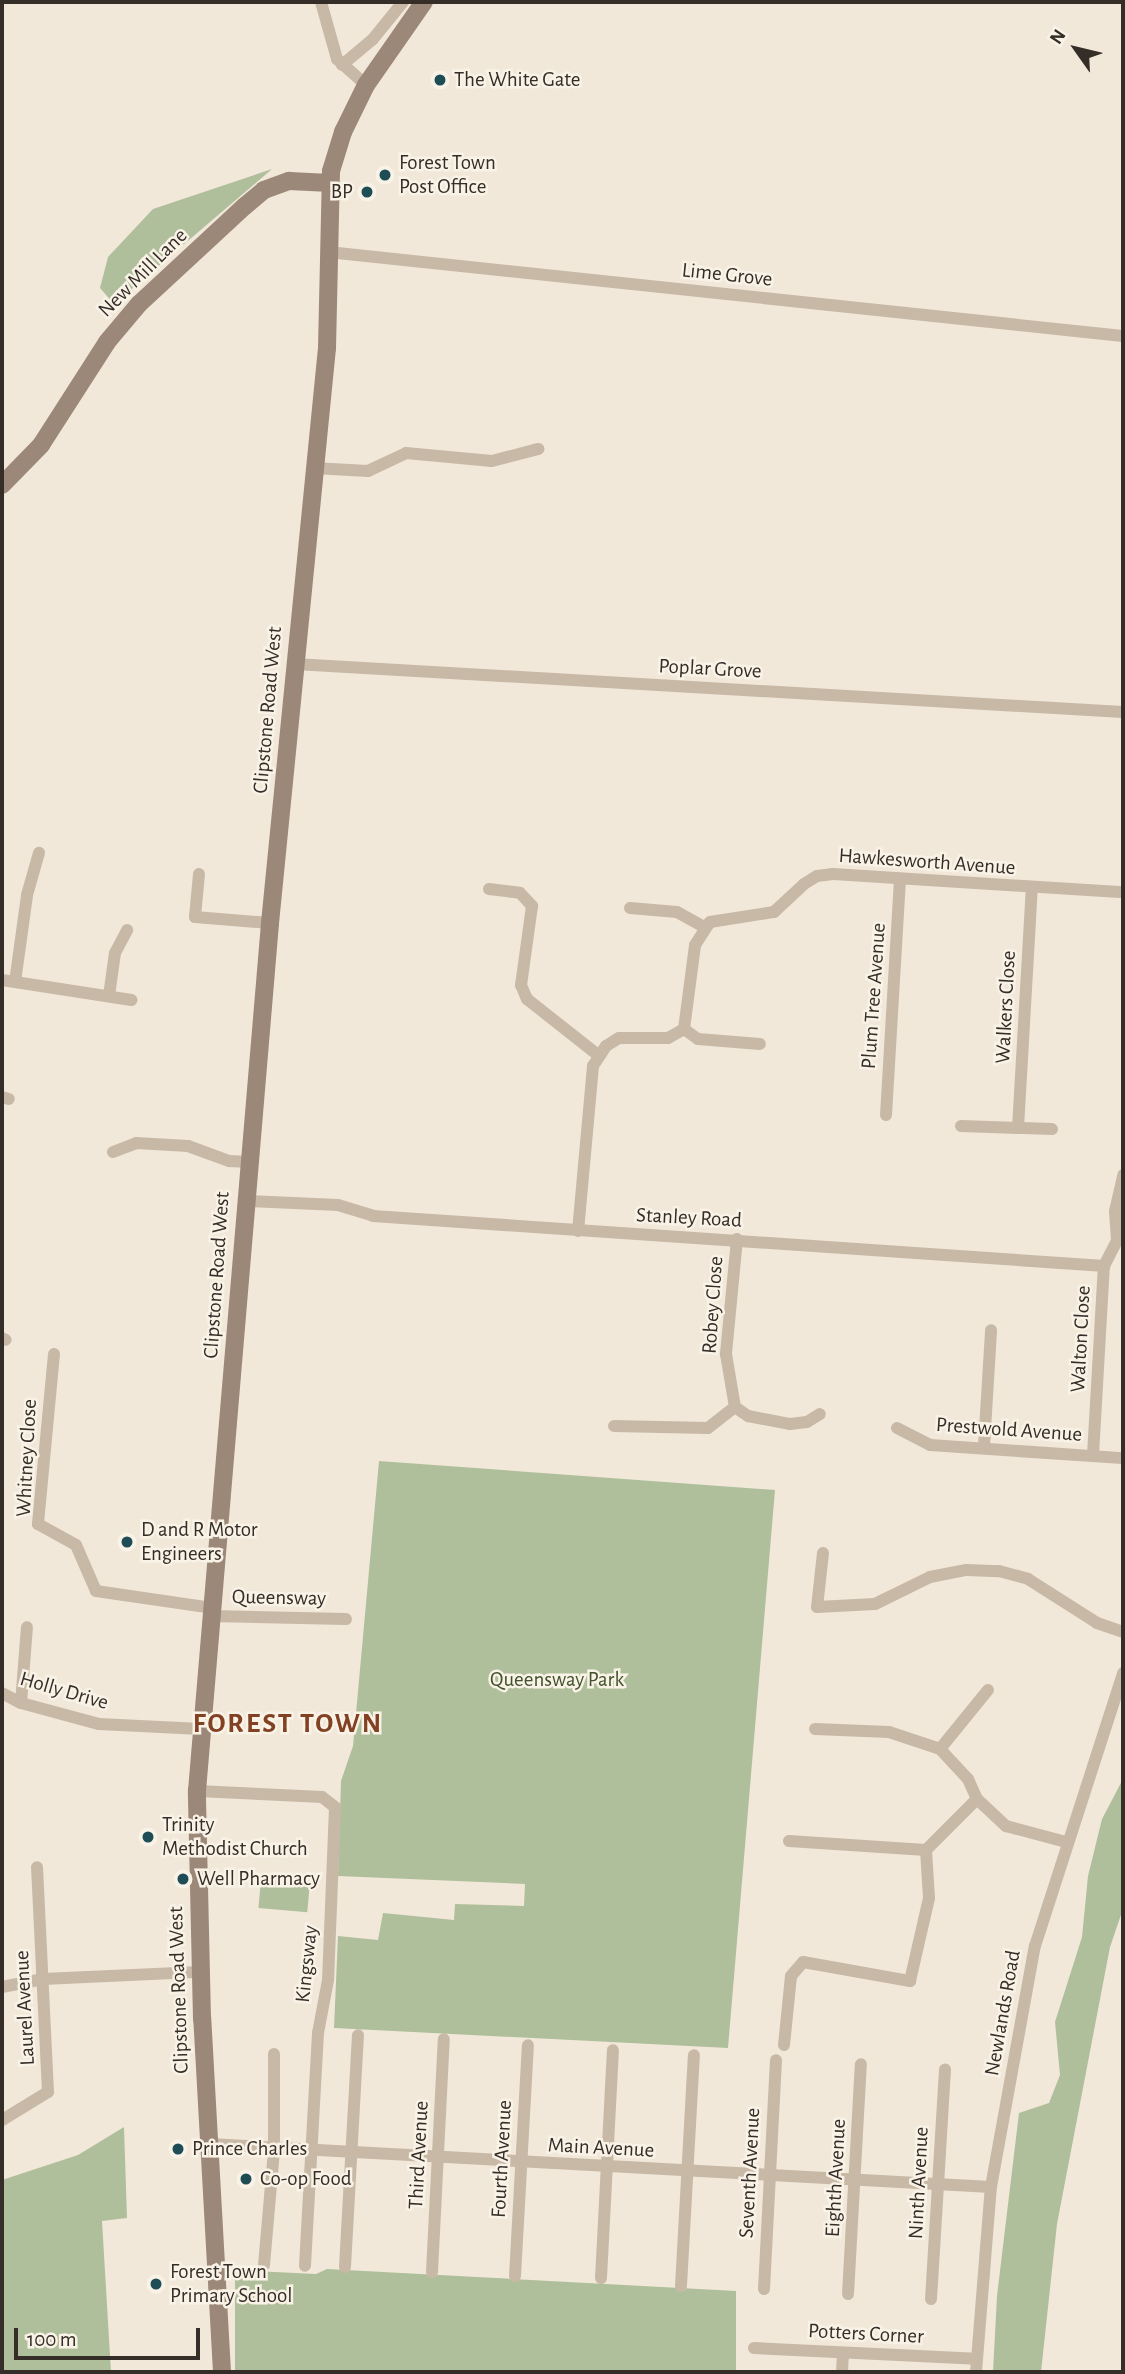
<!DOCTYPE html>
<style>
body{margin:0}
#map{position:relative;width:1125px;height:2374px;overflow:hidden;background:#f1e8da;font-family:"Alegreya Sans",sans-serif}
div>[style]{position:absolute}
.green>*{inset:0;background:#b0bf9b;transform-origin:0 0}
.street>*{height:12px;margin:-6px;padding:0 6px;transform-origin:6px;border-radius:6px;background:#c8b9a7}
.secondary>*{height:18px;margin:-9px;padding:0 9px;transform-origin:9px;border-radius:9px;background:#9c8878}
.dots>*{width:19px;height:19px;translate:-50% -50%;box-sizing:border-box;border:4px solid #f9f2e6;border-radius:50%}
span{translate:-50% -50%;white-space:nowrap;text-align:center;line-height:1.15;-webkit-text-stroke:5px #f9f2e6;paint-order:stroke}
.poi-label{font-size:21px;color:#352d27}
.left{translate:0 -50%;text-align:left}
.right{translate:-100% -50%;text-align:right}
.street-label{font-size:21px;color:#352d27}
.park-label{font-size:21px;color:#41522c}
.district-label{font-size:28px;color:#814122;font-weight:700;letter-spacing:2px}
.frame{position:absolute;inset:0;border:4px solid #352d27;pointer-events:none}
.north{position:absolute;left:1041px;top:14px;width:70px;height:70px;-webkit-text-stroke:5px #f9f2e6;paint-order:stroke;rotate:304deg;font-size:19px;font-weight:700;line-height:28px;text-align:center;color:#352d27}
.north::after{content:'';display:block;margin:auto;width:24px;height:32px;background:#352d27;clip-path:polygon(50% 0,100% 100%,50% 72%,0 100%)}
.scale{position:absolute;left:14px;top:2328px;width:186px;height:32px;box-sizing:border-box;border:4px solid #352d27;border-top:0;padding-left:9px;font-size:21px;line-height:24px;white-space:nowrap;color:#352d27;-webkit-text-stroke:5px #f9f2e6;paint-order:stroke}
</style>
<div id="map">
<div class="green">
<i style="clip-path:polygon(272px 169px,114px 304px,100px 288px,108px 257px,153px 209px)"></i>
<i style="clip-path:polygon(379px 1461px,775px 1490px,728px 2048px,334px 2028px,338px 1936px,378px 1940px,383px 1913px,454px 1920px,455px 1904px,524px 1906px,525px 1884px,338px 1876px,341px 1781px,353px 1746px)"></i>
<i style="clip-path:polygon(1123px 1779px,1123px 1909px,1110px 1947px,1057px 2224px,1041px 2372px,993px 2372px,997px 2296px,1019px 2113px,1049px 2103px,1060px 2075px,1055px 2022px,1082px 1937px,1088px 1876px,1102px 1819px)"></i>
<i style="left:261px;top:1879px;width:49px;height:29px;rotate:5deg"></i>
<i style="clip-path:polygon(124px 2127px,127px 2218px,102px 2221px,111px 2372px,2px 2372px,2px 2180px,78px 2155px)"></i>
<i style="clip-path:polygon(327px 2269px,736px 2291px,736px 2372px,235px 2372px,235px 2270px,316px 2274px)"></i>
</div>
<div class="street">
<i style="left:321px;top:2px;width:59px;rotate:74.3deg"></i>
<i style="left:337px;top:59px;width:39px;rotate:42deg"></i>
<i style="left:342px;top:65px;width:40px;rotate:-40deg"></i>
<i style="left:373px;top:39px;width:48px;rotate:-51deg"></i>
<i style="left:328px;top:252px;width:799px;rotate:6.03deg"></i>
<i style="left:313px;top:468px;width:55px;rotate:3.1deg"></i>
<i style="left:368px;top:471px;width:42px;rotate:-25.3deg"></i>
<i style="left:406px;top:453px;width:86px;rotate:5.3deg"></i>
<i style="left:492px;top:461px;width:48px;rotate:-14.6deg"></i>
<i style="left:295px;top:664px;width:829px;rotate:3.32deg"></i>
<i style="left:199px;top:874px;width:43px;rotate:95.3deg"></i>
<i style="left:195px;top:917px;width:75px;rotate:4.6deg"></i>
<i style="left:489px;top:889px;width:31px;rotate:7deg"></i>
<i style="left:520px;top:893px;width:18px;rotate:47deg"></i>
<i style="left:532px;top:906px;width:80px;rotate:97.9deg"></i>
<i style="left:521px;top:985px;width:15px;rotate:67deg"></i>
<i style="left:527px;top:999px;width:90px;rotate:38.3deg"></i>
<i style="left:630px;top:908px;width:47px;rotate:4.9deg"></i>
<i style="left:677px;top:912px;width:31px;rotate:29deg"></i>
<i style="left:2px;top:980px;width:131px;rotate:8.8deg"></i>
<i style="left:15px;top:982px;width:88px;rotate:-82.1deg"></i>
<i style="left:27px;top:895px;width:44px;rotate:-74.1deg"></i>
<i style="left:109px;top:996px;width:43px;rotate:-82.1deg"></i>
<i style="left:115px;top:953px;width:26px;rotate:-62deg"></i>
<i style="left:684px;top:1029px;width:17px;rotate:36deg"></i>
<i style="left:698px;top:1039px;width:62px;rotate:4.6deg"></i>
<i style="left:2px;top:1097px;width:7px;rotate:16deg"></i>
<i style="left:886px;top:1115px;width:235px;rotate:-86.6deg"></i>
<i style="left:961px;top:1126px;width:91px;rotate:1.9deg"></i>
<i style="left:1018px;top:1128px;width:240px;rotate:-86.7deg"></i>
<i style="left:113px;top:1152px;width:25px;rotate:-21deg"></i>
<i style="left:136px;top:1143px;width:52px;rotate:3.3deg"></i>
<i style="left:188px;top:1146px;width:44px;rotate:20.1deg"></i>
<i style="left:229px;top:1161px;width:20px;rotate:3deg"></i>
<i style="left:246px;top:1201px;width:92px;rotate:2.5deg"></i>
<i style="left:338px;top:1205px;width:37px;rotate:17deg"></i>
<i style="left:373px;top:1216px;width:733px;rotate:3.91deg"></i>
<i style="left:1104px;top:1266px;width:29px;rotate:-63deg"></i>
<i style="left:1117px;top:1240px;width:29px;rotate:-94deg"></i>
<i style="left:1115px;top:1211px;width:37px;rotate:-77deg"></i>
<i style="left:578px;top:1231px;width:166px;rotate:-84.8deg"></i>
<i style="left:593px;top:1066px;width:24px;rotate:-57deg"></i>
<i style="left:606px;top:1046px;width:15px;rotate:-32deg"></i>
<i style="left:619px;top:1038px;width:49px"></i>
<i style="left:668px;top:1038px;width:18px;rotate:-29deg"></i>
<i style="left:684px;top:1029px;width:85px;rotate:-82.5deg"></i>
<i style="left:695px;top:945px;width:27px;rotate:-57deg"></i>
<i style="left:710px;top:922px;width:65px;rotate:-8.9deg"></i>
<i style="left:774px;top:912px;width:41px;rotate:-43deg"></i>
<i style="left:804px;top:884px;width:15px;rotate:-32deg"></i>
<i style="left:817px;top:876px;width:16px;rotate:-7deg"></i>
<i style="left:833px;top:874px;width:291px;rotate:3.6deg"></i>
<i style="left:737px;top:1239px;width:116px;rotate:95.5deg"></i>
<i style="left:726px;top:1354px;width:54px;rotate:80.4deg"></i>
<i style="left:735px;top:1407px;width:16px;rotate:35deg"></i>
<i style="left:748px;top:1416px;width:43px;rotate:10.8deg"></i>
<i style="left:790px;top:1424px;width:17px;rotate:-7deg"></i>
<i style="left:807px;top:1422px;width:15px;rotate:-32deg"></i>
<i style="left:2px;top:1338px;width:4px;rotate:27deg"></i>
<i style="left:54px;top:1354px;width:171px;rotate:95.4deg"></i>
<i style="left:38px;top:1524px;width:43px;rotate:28.9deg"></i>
<i style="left:76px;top:1545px;width:50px;rotate:66.5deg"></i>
<i style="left:96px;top:1591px;width:117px;rotate:8.3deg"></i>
<i style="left:614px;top:1426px;width:94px;rotate:1.2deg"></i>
<i style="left:708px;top:1428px;width:34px;rotate:-38deg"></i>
<i style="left:897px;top:1428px;width:37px;rotate:27deg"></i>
<i style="left:930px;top:1445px;width:193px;rotate:3.9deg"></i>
<i style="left:984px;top:1446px;width:116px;rotate:-86.5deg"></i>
<i style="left:1093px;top:1455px;width:189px;rotate:-86.7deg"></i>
<i style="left:823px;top:1553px;width:54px;rotate:96.3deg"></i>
<i style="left:817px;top:1607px;width:58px;rotate:-3deg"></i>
<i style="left:875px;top:1604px;width:61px;rotate:-26.1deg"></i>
<i style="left:930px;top:1577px;width:37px;rotate:-11deg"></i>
<i style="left:966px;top:1570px;width:33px;rotate:2deg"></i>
<i style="left:999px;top:1571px;width:30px;rotate:15deg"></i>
<i style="left:1028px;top:1579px;width:82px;rotate:32.5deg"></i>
<i style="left:1097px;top:1623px;width:28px;rotate:19deg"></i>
<i style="left:211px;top:1616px;width:135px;rotate:1.3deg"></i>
<i style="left:2px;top:1693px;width:21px;rotate:28deg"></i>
<i style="left:21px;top:1703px;width:81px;rotate:15.1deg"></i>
<i style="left:99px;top:1724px;width:102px;rotate:2.8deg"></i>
<i style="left:21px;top:1703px;width:76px;rotate:-85.5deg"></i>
<i style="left:815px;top:1729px;width:74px;rotate:2.3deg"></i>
<i style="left:889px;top:1732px;width:54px;rotate:18.4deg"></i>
<i style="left:940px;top:1749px;width:41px;rotate:47deg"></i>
<i style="left:968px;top:1779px;width:22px;rotate:66deg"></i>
<i style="left:977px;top:1799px;width:40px;rotate:43deg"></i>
<i style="left:1006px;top:1826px;width:62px;rotate:14.9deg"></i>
<i style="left:940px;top:1749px;width:76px;rotate:-50.9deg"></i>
<i style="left:197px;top:1791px;width:125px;rotate:2.7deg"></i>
<i style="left:322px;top:1797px;width:16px;rotate:38deg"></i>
<i style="left:335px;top:1807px;width:173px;rotate:92.3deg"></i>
<i style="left:328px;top:1980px;width:54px;rotate:100.7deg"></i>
<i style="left:318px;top:2033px;width:233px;rotate:93.2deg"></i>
<i style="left:789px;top:1841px;width:137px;rotate:3.8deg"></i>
<i style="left:926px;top:1850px;width:72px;rotate:-45deg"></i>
<i style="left:2px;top:1987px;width:42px;rotate:-11deg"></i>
<i style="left:43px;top:1979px;width:157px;rotate:-2.6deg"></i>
<i style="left:784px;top:2045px;width:69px;rotate:-84.2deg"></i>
<i style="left:791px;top:1976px;width:18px;rotate:-49deg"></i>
<i style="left:803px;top:1962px;width:109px;rotate:10.1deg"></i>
<i style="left:910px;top:1981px;width:85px;rotate:-77.1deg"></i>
<i style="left:929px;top:1898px;width:48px;rotate:-93.6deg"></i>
<i style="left:2px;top:2120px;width:54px;rotate:-31.3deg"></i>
<i style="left:48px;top:2092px;width:225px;rotate:-92.8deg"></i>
<i style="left:209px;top:2144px;width:783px;rotate:3.15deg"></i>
<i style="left:264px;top:2265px;width:114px;rotate:-85deg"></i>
<i style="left:274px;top:2151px;width:97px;rotate:-90deg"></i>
<i style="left:345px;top:2267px;width:232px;rotate:-86.8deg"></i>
<i style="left:432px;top:2272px;width:233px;rotate:-87.1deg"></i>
<i style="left:515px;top:2276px;width:231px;rotate:-86.8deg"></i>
<i style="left:601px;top:2278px;width:228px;rotate:-87deg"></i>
<i style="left:681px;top:2286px;width:231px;rotate:-86.8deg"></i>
<i style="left:764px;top:2289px;width:229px;rotate:-87deg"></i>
<i style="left:848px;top:2294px;width:230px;rotate:-86.8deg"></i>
<i style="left:931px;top:2299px;width:230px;rotate:-86.5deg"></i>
<i style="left:754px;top:2348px;width:222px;rotate:2.8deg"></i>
<i style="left:842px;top:2372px;width:19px;rotate:-87deg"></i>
<i style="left:976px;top:2372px;width:186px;rotate:-85.4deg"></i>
<i style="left:991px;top:2187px;width:245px;rotate:-79.7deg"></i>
<i style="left:1035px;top:1946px;width:287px;rotate:-72.1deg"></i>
</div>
<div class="secondary">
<i style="left:2px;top:485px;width:56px;rotate:-45.7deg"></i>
<i style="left:41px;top:445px;width:122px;rotate:-57.3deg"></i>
<i style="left:107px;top:342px;width:50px;rotate:-49.9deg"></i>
<i style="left:139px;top:304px;width:144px;rotate:-42.8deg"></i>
<i style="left:245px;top:206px;width:25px;rotate:-40deg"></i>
<i style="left:264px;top:190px;width:27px;rotate:-20deg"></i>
<i style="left:289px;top:181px;width:41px;rotate:2.8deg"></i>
<i style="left:222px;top:2372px;width:354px;rotate:-93.2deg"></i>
<i style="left:202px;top:2019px;width:228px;rotate:-91.3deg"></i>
<i style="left:197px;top:1791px;width:871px;rotate:-85.19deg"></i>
<i style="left:270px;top:923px;width:578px;rotate:-84.34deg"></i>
<i style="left:327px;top:348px;width:177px;rotate:-88.7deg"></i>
<i style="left:331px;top:171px;width:41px;rotate:-72.9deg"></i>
<i style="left:343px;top:132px;width:52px;rotate:-63.9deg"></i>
<i style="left:366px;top:85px;width:101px;rotate:-55.1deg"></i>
</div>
<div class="dots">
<i style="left:440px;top:80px;background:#1e4d55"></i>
<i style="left:385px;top:175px;background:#1e4d55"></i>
<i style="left:367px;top:192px;background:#1e4d55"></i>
<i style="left:127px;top:1542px;background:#1e4d55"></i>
<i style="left:148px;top:1837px;background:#1e4d55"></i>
<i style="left:183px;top:1879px;background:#1e4d55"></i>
<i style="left:178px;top:2149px;background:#1e4d55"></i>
<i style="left:246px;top:2179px;background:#1e4d55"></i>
<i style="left:156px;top:2284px;background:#1e4d55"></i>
</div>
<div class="poi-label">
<span class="left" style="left:454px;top:80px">The White Gate</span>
<span class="left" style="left:399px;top:175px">Forest Town<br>Post Office</span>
<span class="right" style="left:353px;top:192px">BP</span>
<span class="left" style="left:141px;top:1542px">D and R Motor<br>Engineers</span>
<span class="left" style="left:162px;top:1837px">Trinity<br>Methodist Church</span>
<span class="left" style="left:197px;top:1879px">Well Pharmacy</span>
<span class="left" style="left:192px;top:2149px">Prince Charles</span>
<span class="left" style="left:260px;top:2179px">Co-op Food</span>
<span class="left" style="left:170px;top:2284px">Forest Town<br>Primary School</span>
</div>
<div class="street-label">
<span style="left:143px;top:273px;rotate:-45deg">New Mill Lane</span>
<span style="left:727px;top:275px;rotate:6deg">Lime Grove</span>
<span style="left:710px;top:669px;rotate:3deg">Poplar Grove</span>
<span style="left:268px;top:710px;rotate:-85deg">Clipstone Road West</span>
<span style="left:927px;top:862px;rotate:4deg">Hawkesworth Avenue</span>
<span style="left:874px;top:996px;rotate:-86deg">Plum Tree Avenue</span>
<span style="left:1006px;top:1007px;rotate:-87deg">Walkers Close</span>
<span style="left:689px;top:1218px;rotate:3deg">Stanley Road</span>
<span style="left:217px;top:1275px;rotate:-86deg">Clipstone Road West</span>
<span style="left:713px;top:1305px;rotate:-86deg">Robey Close</span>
<span style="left:1081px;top:1339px;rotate:-87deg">Walton Close</span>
<span style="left:1009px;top:1430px;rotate:4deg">Prestwold Avenue</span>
<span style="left:27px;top:1458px;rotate:-87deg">Whitney Close</span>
<span style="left:279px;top:1598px;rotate:1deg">Queensway</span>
<span style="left:64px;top:1691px;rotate:16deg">Holly Drive</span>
<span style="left:307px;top:1964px;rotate:-84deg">Kingsway</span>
<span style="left:179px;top:1990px;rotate:-92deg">Clipstone Road West</span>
<span style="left:25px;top:2008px;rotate:-93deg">Laurel Avenue</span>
<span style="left:1003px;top:2013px;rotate:-80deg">Newlands Road</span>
<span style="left:601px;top:2148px;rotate:3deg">Main Avenue</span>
<span style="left:419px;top:2155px;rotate:-87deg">Third Avenue</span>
<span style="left:502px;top:2159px;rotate:-87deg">Fourth Avenue</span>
<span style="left:750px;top:2173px;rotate:-87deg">Seventh Avenue</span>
<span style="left:836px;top:2178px;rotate:-87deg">Eighth Avenue</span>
<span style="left:919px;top:2183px;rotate:-87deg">Ninth Avenue</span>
<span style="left:866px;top:2334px;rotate:3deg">Potters Corner</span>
</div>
<div class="park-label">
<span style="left:557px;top:1680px">Queensway Park</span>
</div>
<div class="district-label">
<span style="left:288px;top:1724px">FOREST TOWN</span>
</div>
<div class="frame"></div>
<div class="north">N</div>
<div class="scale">100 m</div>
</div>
